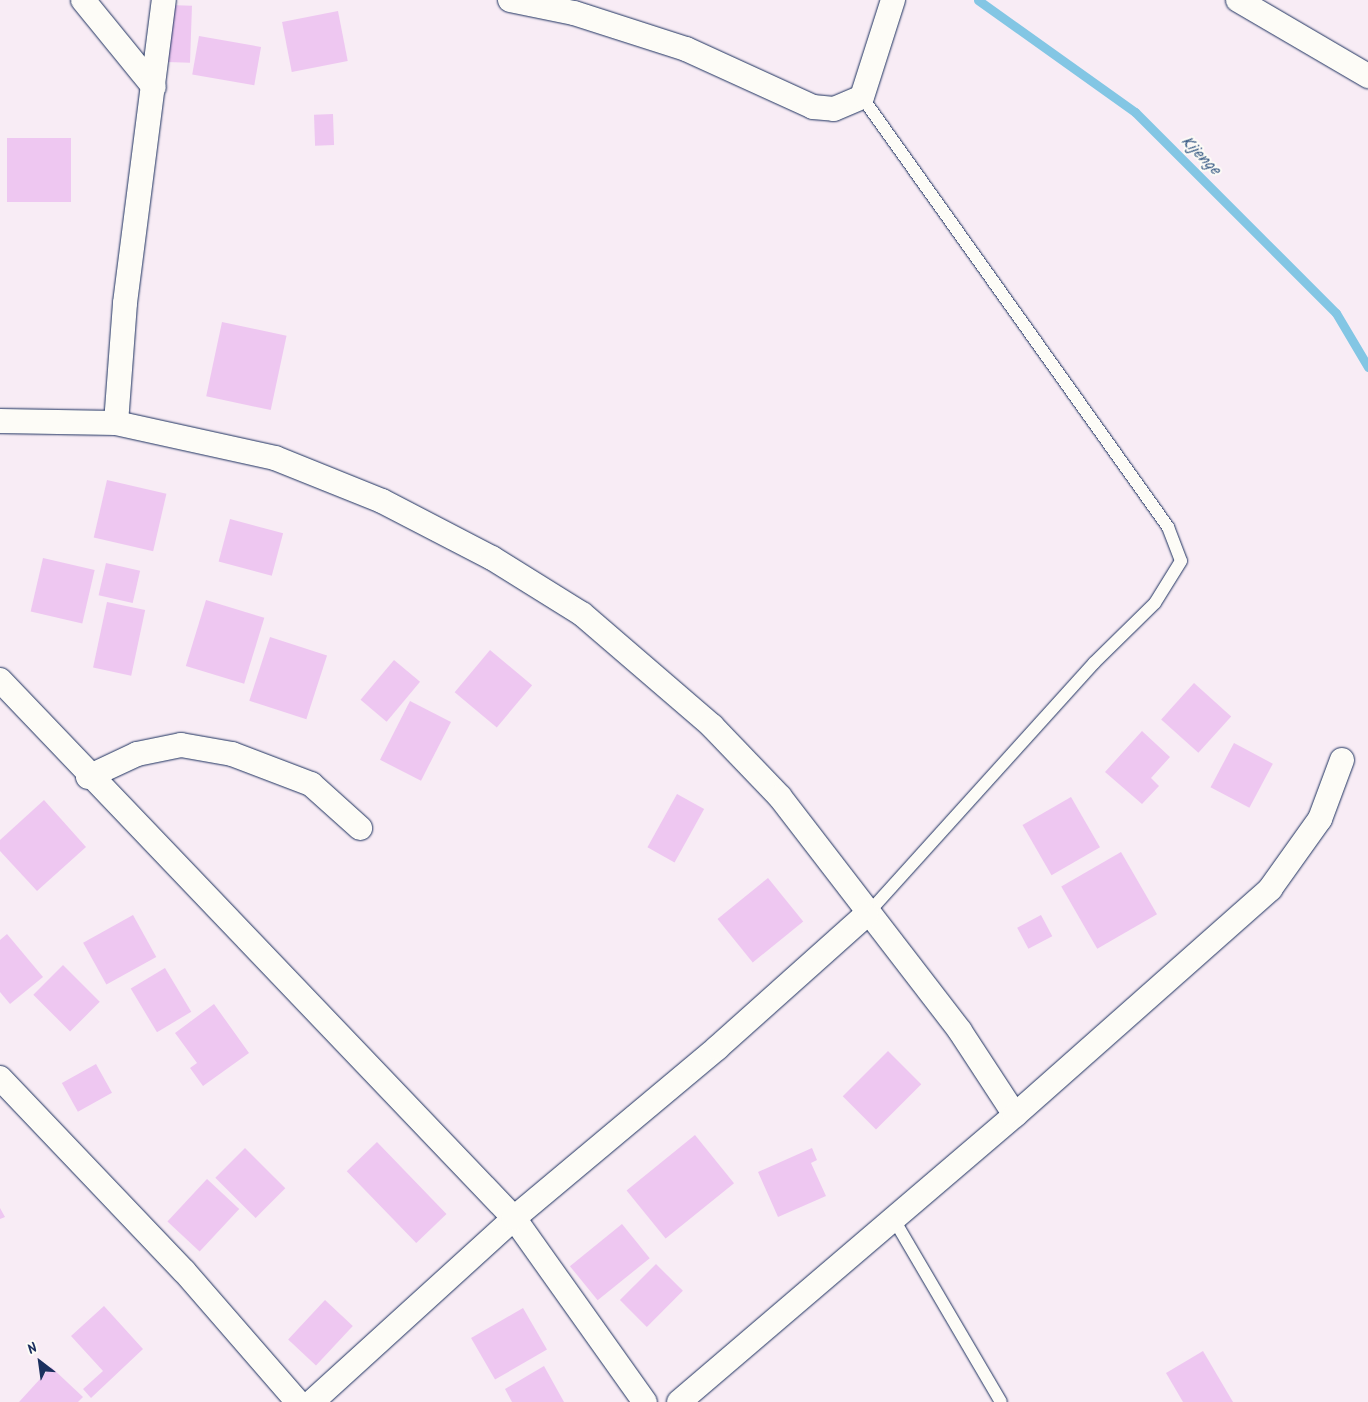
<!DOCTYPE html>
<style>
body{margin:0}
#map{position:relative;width:1368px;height:1402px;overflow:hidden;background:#f8ecf5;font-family:Kalam,sans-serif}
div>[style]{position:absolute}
.stream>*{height:9px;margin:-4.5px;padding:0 4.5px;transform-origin:4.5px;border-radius:4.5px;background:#83c6e4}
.building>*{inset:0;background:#eec7f1;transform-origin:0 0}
.roads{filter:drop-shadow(0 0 1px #1b2f5e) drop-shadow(0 0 1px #1b2f5e)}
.service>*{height:12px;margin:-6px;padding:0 6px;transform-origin:6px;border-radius:6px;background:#fdfcf7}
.minor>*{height:24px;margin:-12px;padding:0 12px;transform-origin:12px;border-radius:12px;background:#fdfcf7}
span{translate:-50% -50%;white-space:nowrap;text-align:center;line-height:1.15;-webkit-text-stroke:4px #fdfcf7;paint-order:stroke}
.water-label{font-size:16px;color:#3a5c86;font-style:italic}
.north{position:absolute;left:15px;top:1337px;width:50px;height:50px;-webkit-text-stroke:4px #fdfcf7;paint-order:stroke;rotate:330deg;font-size:14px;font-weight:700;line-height:20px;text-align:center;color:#1b2f5e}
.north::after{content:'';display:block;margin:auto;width:18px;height:22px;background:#1b2f5e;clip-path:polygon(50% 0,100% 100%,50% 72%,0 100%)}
</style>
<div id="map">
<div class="stream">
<i style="left:978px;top:0;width:193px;rotate:35.5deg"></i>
<i style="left:1135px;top:112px;width:284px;rotate:45deg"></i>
<i style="left:1336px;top:313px;width:63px;rotate:59.3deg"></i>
</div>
<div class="building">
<i style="left:169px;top:5px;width:23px;height:57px;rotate:2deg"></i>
<i style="left:338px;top:11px;width:51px;height:57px;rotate:79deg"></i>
<i style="left:199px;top:36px;width:63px;height:39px;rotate:10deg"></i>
<i style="left:333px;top:114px;width:31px;height:19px;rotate:88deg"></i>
<i style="left:71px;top:138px;width:64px;height:64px;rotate:90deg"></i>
<i style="left:222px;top:322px;width:66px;height:76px;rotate:12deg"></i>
<i style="left:107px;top:480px;width:61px;height:59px;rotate:13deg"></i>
<i style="left:230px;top:519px;width:55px;height:44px;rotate:15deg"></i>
<i style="left:43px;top:558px;width:53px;height:55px;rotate:13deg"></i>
<i style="left:106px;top:563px;width:35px;height:33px;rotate:13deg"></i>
<i style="left:206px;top:600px;width:61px;height:69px;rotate:17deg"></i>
<i style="left:107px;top:602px;width:39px;height:67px;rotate:12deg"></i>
<i style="left:270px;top:637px;width:60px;height:67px;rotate:18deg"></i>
<i style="left:490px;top:650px;width:55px;height:55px;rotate:40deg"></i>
<i style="left:394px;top:660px;width:34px;height:52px;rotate:40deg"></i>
<i style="left:1194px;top:683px;width:50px;height:49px;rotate:42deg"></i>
<i style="left:410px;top:701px;width:46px;height:66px;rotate:27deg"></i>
<i style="clip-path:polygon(1142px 731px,1170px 757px,1151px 778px,1159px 786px,1142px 804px,1105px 772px)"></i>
<i style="left:1234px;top:743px;width:44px;height:50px;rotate:28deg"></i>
<i style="left:677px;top:794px;width:31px;height:61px;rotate:29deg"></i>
<i style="left:1071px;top:797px;width:58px;height:56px;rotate:60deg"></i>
<i style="clip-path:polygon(44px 800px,86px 847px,37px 891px,0 851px,0 840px)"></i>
<i style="left:1121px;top:852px;width:72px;height:69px;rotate:60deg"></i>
<i style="left:768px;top:878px;width:56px;height:65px;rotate:51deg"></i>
<i style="left:133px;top:915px;width:48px;height:57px;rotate:61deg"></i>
<i style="left:1041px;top:915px;width:24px;height:27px;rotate:62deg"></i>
<i style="clip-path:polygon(7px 934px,43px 977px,10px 1004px,0 992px,0 940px)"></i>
<i style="left:63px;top:965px;width:52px;height:42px;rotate:45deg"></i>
<i style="left:165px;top:968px;width:51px;height:40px;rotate:59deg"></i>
<i style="clip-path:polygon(214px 1004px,249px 1053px,203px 1086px,190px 1068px,197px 1063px,175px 1033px)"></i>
<i style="left:888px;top:1051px;width:47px;height:64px;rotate:45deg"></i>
<i style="left:96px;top:1064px;width:33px;height:39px;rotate:61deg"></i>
<i style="left:695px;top:1135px;width:62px;height:88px;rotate:51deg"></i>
<i style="left:377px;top:1142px;width:100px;height:42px;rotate:46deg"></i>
<i style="left:245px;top:1148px;width:57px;height:42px;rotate:45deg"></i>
<i style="clip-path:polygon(812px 1148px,817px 1160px,811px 1163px,826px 1196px,778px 1217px,758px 1172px)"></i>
<i style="left:207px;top:1179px;width:44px;height:58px;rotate:43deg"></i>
<i style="clip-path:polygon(0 1208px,5px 1217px,0 1219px)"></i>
<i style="left:622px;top:1224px;width:44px;height:67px;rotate:51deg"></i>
<i style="left:656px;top:1264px;width:38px;height:51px;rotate:45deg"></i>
<i style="left:325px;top:1300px;width:38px;height:54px;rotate:43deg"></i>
<i style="clip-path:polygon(104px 1306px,143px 1349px,91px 1398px,83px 1389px,103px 1371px,71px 1336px)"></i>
<i style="left:523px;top:1308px;width:48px;height:60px;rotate:60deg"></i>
<i style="clip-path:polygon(1203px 1351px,1233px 1402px,1183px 1402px,1166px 1373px)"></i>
<i style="clip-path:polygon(544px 1366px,564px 1402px,512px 1402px,505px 1389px)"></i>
<i style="clip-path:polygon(51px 1367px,83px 1397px,78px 1402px,19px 1402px)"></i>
</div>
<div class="roads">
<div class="service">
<i style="left:862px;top:97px;width:528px;rotate:54.56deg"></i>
<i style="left:1168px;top:527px;width:36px;rotate:69deg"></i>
<i style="left:1181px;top:561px;width:49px;rotate:121.8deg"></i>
<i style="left:1155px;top:603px;width:86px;rotate:135.5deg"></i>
<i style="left:1094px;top:663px;width:340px;rotate:132.1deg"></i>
<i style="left:893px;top:1218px;width:213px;rotate:59.6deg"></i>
</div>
<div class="minor">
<i style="left:83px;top:0;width:112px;rotate:50.8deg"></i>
<i style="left:510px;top:0;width:65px;rotate:11.5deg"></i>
<i style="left:574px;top:13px;width:118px;rotate:17.8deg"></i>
<i style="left:686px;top:49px;width:140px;rotate:24.5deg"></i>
<i style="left:813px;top:107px;width:21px;rotate:5deg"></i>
<i style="left:834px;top:109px;width:30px;rotate:-23deg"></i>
<i style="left:862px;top:97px;width:102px;rotate:-72.3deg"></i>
<i style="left:1238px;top:0;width:151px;rotate:30.3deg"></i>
<i style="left:0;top:421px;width:116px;rotate:1deg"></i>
<i style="left:116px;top:423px;width:163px;rotate:12.4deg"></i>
<i style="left:275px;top:458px;width:115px;rotate:21.9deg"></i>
<i style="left:382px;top:501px;width:124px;rotate:27.4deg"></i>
<i style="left:492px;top:558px;width:106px;rotate:31.9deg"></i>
<i style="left:582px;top:614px;width:172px;rotate:40.7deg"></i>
<i style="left:712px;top:726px;width:98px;rotate:46.2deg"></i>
<i style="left:780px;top:797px;width:295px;rotate:52.4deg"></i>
<i style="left:960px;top:1031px;width:100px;rotate:56.8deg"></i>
<i style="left:116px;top:423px;width:120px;rotate:-85.7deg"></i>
<i style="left:125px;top:303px;width:305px;rotate:-82.7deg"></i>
<i style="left:0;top:680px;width:744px;rotate:46.31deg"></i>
<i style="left:514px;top:1218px;width:226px;rotate:54.6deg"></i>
<i style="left:88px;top:777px;width:54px;rotate:-25.1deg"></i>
<i style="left:137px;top:754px;width:45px;rotate:-11.6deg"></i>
<i style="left:181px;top:745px;width:52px;rotate:10deg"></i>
<i style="left:232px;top:754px;width:85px;rotate:20.8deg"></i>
<i style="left:311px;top:784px;width:66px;rotate:41.9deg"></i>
<i style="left:0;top:1078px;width:267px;rotate:46.4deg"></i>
<i style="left:184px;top:1271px;width:174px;rotate:49deg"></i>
<i style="left:312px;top:1402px;width:273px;rotate:-42.3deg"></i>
<i style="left:514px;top:1218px;width:265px;rotate:-39.9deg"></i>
<i style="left:717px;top:1048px;width:200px;rotate:-41.8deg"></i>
<i style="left:679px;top:1402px;width:442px;rotate:-40.5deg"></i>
<i style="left:1015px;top:1115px;width:341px;rotate:-41.5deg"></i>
<i style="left:1270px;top:889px;width:86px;rotate:-54.5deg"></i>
<i style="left:1320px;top:819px;width:63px;rotate:-69.6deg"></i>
</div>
</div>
<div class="water-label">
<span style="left:1200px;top:156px;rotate:45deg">Kijenge</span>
</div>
<div class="north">N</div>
</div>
